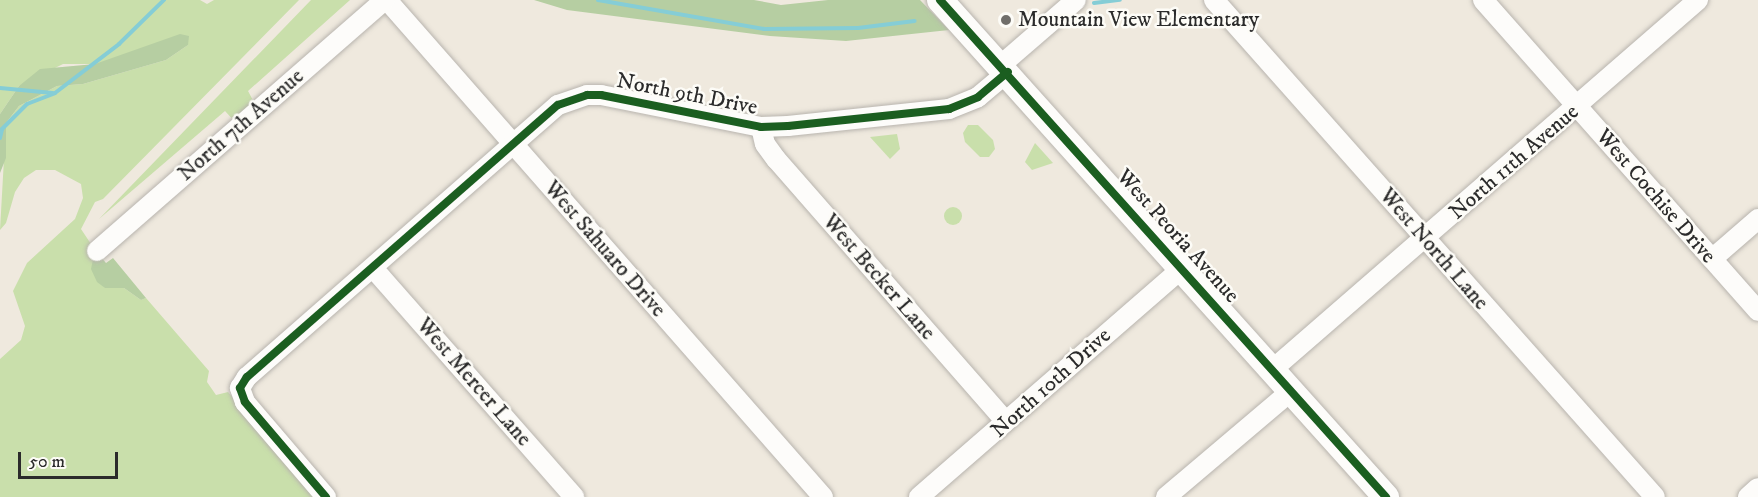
<!DOCTYPE html>
<style>
body{margin:0}
#map{position:relative;width:1758px;height:497px;overflow:hidden;background:#efe9de;font-family:"IM FELL DW Pica",serif}
div>[style]{position:absolute}
.green>*{inset:0;background:#c9dfab}
.round{border-radius:50%}
.forest>*{inset:0;background:#b6cea2}
.stream>*{height:4px;margin:-2px;padding:0 2px;transform-origin:2px;border-radius:2px;background:#85cdd6}
.roads{filter:drop-shadow(0 0 2px #b8b4ae) drop-shadow(0 0 2px #b8b4ae)}
.minor>*{height:20px;margin:-10px;padding:0 10px;transform-origin:10px;border-radius:10px;background:#fdfcfa}
.major>*{height:26px;margin:-13px;padding:0 13px;transform-origin:13px;border-radius:13px;background:#fdfcfa}
.cycleway>*{height:8px;margin:-4px;padding:0 4px;transform-origin:4px;border-radius:4px;background:#1b5e20}
.dots>*{width:16px;height:16px;translate:-50% -50%;box-sizing:border-box;border:3px solid #fdfcf7;border-radius:50%}
span{translate:-50% -50%;white-space:nowrap;text-align:center;line-height:1.15;-webkit-text-stroke:5px #fdfcf7;paint-order:stroke}
.poi-label{font-size:22px;color:#2b2b2b}
.left{translate:0 -50%;text-align:left}
.street-label{font-size:22px;color:#2b2b2b}
.scale{position:absolute;left:18px;top:452px;width:100px;height:27px;box-sizing:border-box;border:3px solid #2b2b2b;border-top:0;padding-left:8px;font-size:18px;line-height:21px;white-space:nowrap;color:#2b2b2b;-webkit-text-stroke:4px #fdfcf7;paint-order:stroke}
</style>
<div id="map">
<div class="green">
<i style="clip-path:polygon(0 0,200px 0,207px 4px,214px 0,299px 0,103px 199px,95px 202px,81px 229px,95px 250px,105px 288px,124px 288px,141px 300px,146px 298px,209px 371px,207px 382px,216px 395px,228px 392px,320px 497px,0 497px,0 359px,21px 340px,25px 326px,13px 291px,27px 263px,75px 219px,83px 198px,81px 184px,55px 170px,36px 170px,24px 178px,15px 192px,6px 223px,0 230px,6px 123px,19px 106px,57px 86px,83px 84px,166px 60px,188px 45px,95px 64px,63px 64px,19px 86px,0 114px)"></i>
<i style="clip-path:polygon(311px 0,350px 0,248px 91px,256px 106px,237px 124px,225px 111px,99px 219px)"></i>
<i style="clip-path:polygon(968px 125px,978px 125px,993px 140px,995px 149px,989px 157px,980px 157px,965px 142px,963px 133px)"></i>
<i style="clip-path:polygon(897px 134px,900px 149px,890px 159px,870px 137px)"></i>
<i style="clip-path:polygon(1035px 143px,1053px 163px,1032px 170px,1025px 162px)"></i>
<i class="round" style="left:944px;top:207px;width:18px;height:18px"></i>
</div>
<div class="forest">
<i style="clip-path:polygon(534px 0,754px 0,781px 5px,828px 0,920px 0,949px 30px,846px 41px,770px 36px,567px 10px)"></i>
<i style="clip-path:polygon(180px 34px,189px 36px,188px 45px,166px 60px,83px 84px,57px 86px,19px 106px,6px 123px,6px 158px,0 173px,0 114px,19px 86px,40px 69px,95px 64px)"></i>
<i style="clip-path:polygon(95px 250px,106px 263px,113px 258px,146px 298px,141px 300px,124px 288px,105px 288px,97px 282px,91px 269px)"></i>
</div>
<div class="stream">
<i style="left:598px;top:0;width:169px;rotate:9.9deg"></i>
<i style="left:764px;top:29px;width:94px;rotate:-0.6deg"></i>
<i style="left:858px;top:28px;width:57px;rotate:-7deg"></i>
<i style="left:1094px;top:3px;width:26px;rotate:-7deg"></i>
<i style="left:0;top:88px;width:53px;rotate:5.4deg"></i>
<i style="left:0;top:138px;width:9px;rotate:-77deg"></i>
<i style="left:2px;top:129px;width:35px;rotate:-45deg"></i>
<i style="left:27px;top:104px;width:30px;rotate:-21deg"></i>
<i style="left:55px;top:93px;width:81px;rotate:-37.4deg"></i>
<i style="left:119px;top:44px;width:63px;rotate:-44.4deg"></i>
</div>
<div class="roads">
<div class="minor">
<i style="left:387px;top:0;width:661px;rotate:48.74deg"></i>
<i style="left:1214px;top:0;width:664px;rotate:48.42deg"></i>
<i style="left:1483px;top:0;width:415px;rotate:48.5deg"></i>
<i style="left:1001px;top:65px;width:99px;rotate:-40.9deg"></i>
<i style="left:761px;top:127px;width:17px;rotate:77deg"></i>
<i style="left:765px;top:144px;width:19px;rotate:54deg"></i>
<i style="left:776px;top:159px;width:348px;rotate:48.8deg"></i>
<i style="left:97px;top:251px;width:382px;rotate:-41.1deg"></i>
<i style="left:1712px;top:259px;width:61px;rotate:-41deg"></i>
<i style="left:373px;top:268px;width:305px;rotate:48.7deg"></i>
<i style="left:1273px;top:369px;width:563px;rotate:-40.97deg"></i>
<i style="left:326px;top:497px;width:125px;rotate:-130.5deg"></i>
<i style="left:245px;top:402px;width:15px;rotate:-110deg"></i>
<i style="left:240px;top:388px;width:13px;rotate:-58deg"></i>
<i style="left:247px;top:377px;width:413px;rotate:-41.2deg"></i>
<i style="left:558px;top:105px;width:31px;rotate:-19deg"></i>
<i style="left:587px;top:95px;width:14px"></i>
<i style="left:601px;top:95px;width:163px;rotate:11.3deg"></i>
<i style="left:761px;top:127px;width:27px;rotate:-2deg"></i>
<i style="left:788px;top:126px;width:162px;rotate:-6deg"></i>
<i style="left:949px;top:109px;width:31px;rotate:-22deg"></i>
<i style="left:978px;top:97px;width:39px;rotate:-40deg"></i>
<i style="left:919px;top:497px;width:349px;rotate:-41deg"></i>
<i style="left:1166px;top:497px;width:165px;rotate:-40.3deg"></i>
<i style="left:1748px;top:497px;width:13px;rotate:-42deg"></i>
</div>
<div class="major">
<i style="left:940px;top:0;width:668px;rotate:48.1deg"></i>
</div>
</div>
<div class="cycleway">
<i style="left:940px;top:0;width:668px;rotate:48.1deg"></i>
<i style="left:326px;top:497px;width:125px;rotate:-130.5deg"></i>
<i style="left:245px;top:402px;width:15px;rotate:-110deg"></i>
<i style="left:240px;top:388px;width:13px;rotate:-58deg"></i>
<i style="left:247px;top:377px;width:413px;rotate:-41.2deg"></i>
<i style="left:558px;top:105px;width:31px;rotate:-19deg"></i>
<i style="left:587px;top:95px;width:14px"></i>
<i style="left:601px;top:95px;width:163px;rotate:11.3deg"></i>
<i style="left:761px;top:127px;width:27px;rotate:-2deg"></i>
<i style="left:788px;top:126px;width:162px;rotate:-6deg"></i>
<i style="left:949px;top:109px;width:31px;rotate:-22deg"></i>
<i style="left:978px;top:97px;width:39px;rotate:-40deg"></i>
</div>
<div class="dots">
<i style="left:1006px;top:20px;background:#706e6a"></i>
</div>
<div class="poi-label">
<span class="left" style="left:1018px;top:20px">Mountain View Elementary</span>
</div>
<div class="street-label">
<span style="left:687px;top:94px;rotate:11deg">North 9th Drive</span>
<span style="left:241px;top:125px;rotate:-41deg">North 7th Avenue</span>
<span style="left:1514px;top:162px;rotate:-41deg">North 11th Avenue</span>
<span style="left:1656px;top:196px;rotate:49deg">West Cochise Drive</span>
<span style="left:1178px;top:236px;rotate:48deg">West Peoria Avenue</span>
<span style="left:605px;top:249px;rotate:49deg">West Sahuaro Drive</span>
<span style="left:1434px;top:249px;rotate:49deg">West North Lane</span>
<span style="left:879px;top:277px;rotate:49deg">West Becker Lane</span>
<span style="left:474px;top:382px;rotate:49deg">West Mercer Lane</span>
<span style="left:1051px;top:383px;rotate:-42deg">North 10th Drive</span>
</div>
<div class="scale">50 m</div>
</div>
